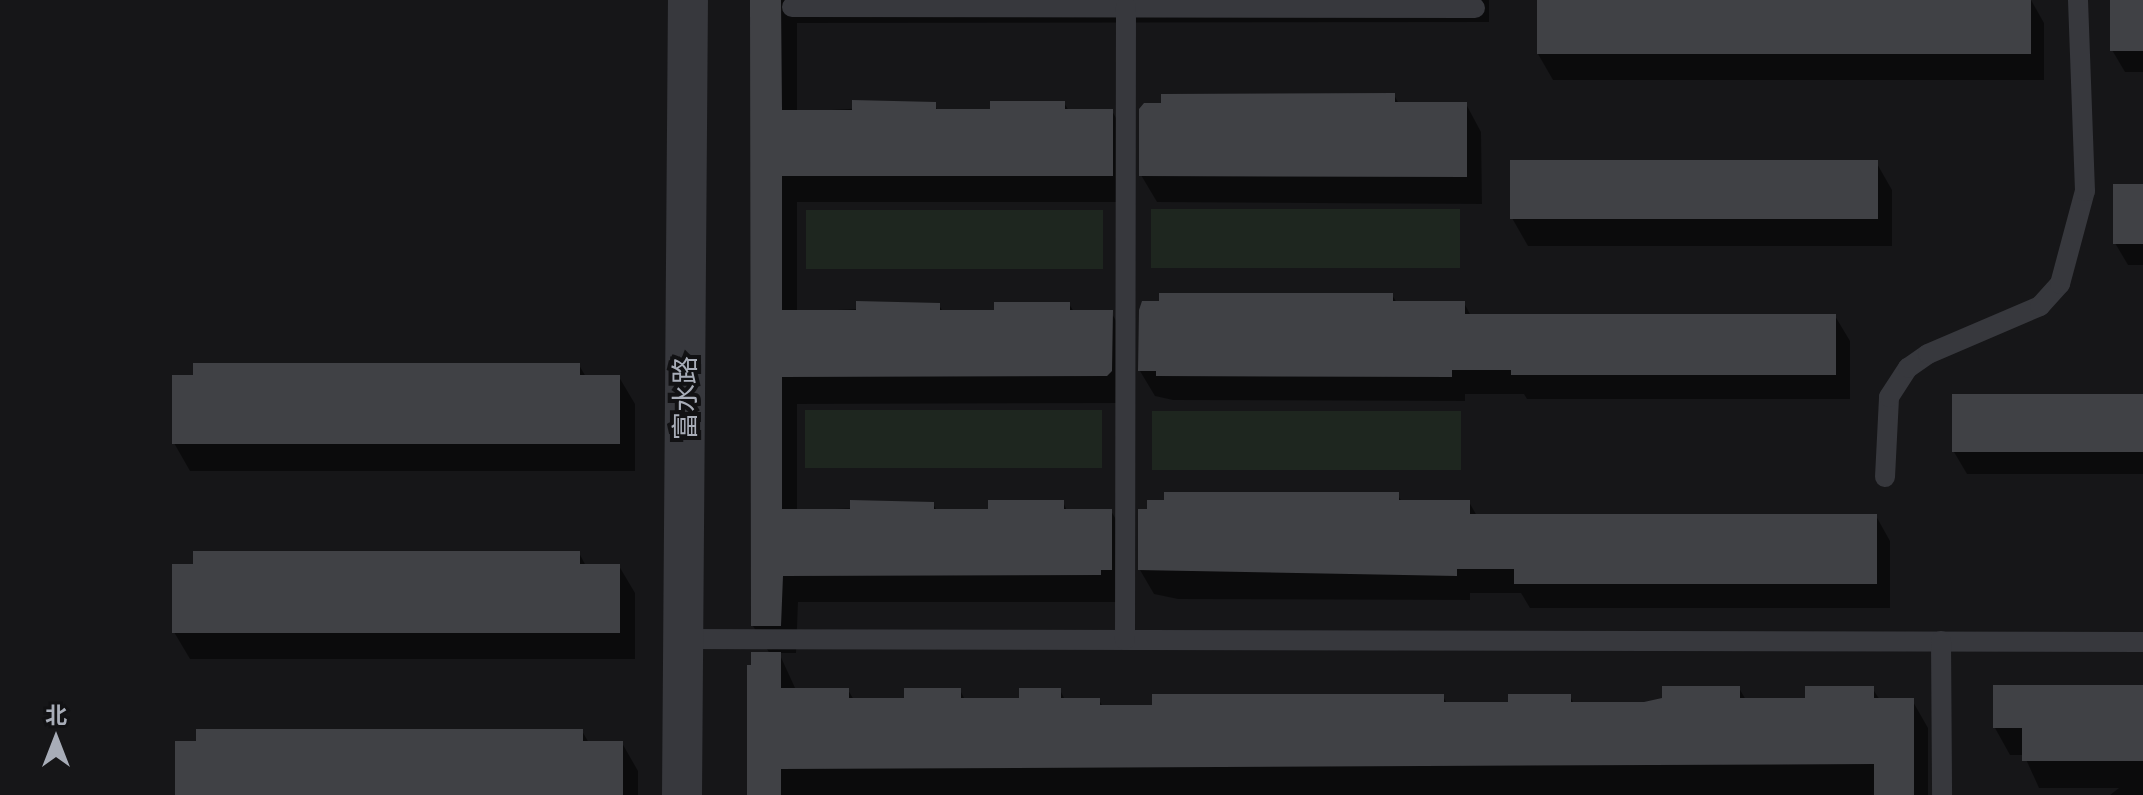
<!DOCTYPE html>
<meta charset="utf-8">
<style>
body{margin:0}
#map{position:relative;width:2143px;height:795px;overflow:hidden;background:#161618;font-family:"Asap Condensed","Noto Sans SC",sans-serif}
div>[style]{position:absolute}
.green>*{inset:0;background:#1e261f;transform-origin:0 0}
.shadow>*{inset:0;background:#0007}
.building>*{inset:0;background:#404145;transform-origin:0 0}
.lane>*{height:20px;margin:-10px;padding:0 10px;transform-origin:10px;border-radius:10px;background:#37383d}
.street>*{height:40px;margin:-20px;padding:0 20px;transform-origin:20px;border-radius:20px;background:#37383d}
span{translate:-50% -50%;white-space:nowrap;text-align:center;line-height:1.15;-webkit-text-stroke:8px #111113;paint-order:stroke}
.street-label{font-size:28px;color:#a8adb8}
.north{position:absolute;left:16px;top:699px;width:80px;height:80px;-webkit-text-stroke:6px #111113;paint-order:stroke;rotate:0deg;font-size:22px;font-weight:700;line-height:32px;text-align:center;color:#a8adb8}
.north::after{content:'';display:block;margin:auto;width:28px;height:36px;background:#a8adb8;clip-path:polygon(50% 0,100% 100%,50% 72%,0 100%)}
</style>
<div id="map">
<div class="green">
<i style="left:1460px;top:209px;width:59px;height:309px;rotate:90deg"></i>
<i style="left:806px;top:210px;width:297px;height:59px"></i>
<i style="left:1102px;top:410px;width:58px;height:297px;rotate:90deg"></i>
<i style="left:1461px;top:411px;width:59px;height:309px;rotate:90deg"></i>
</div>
<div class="shadow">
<i style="clip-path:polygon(752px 0,1489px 0,1489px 22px,797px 23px,797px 112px,934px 104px,938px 111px,992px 111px,1064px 103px,1069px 111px,1112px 111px,1128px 139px,1127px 202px,797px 202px,797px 312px,939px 305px,943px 312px,996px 312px,1069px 304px,1074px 312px,1111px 312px,1127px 340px,1123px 403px,797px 404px,797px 511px,933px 504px,937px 511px,990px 511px,1063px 502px,1067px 511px,1111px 511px,1127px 538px,1116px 602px,798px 602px,796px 653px,779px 653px,796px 690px,848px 690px,854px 700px,906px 700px,960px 690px,965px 700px,1021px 700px,1060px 690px,1065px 700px,1099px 700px,1103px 707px,1443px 696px,1447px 704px,1510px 704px,1570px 696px,1574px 704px,1644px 704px,1739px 688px,1746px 700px,1807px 700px,1872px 688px,1880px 700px,1912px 700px,1928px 728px,1928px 795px,749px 795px,770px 654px,753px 626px)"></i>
<i style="clip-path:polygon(1539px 0,2031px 0,2044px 23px,2044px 80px,1553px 80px,1538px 54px)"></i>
<i style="clip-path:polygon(2112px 0,2143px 0,2143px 72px,2125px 72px,2112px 50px)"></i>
<i style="clip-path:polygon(1394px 95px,1399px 104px,1466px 104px,1481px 132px,1482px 204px,1157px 202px,1141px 175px)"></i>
<i style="clip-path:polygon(1876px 162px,1892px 190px,1892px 246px,1528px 246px,1512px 218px)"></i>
<i style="clip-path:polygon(2143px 186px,2143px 265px,2128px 265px,2115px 243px)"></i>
<i style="clip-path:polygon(1392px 295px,1397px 303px,1464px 303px,1471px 316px,1835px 316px,1850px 341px,1850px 399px,1527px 399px,1524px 394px,1465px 394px,1465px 401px,1173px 400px,1155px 396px,1140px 371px)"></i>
<i style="clip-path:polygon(579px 365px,586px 377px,619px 377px,635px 404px,635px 471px,190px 471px,174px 443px)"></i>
<i style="clip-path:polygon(2143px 396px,2143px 474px,1967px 474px,1954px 452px)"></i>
<i style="clip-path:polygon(1397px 494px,1402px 502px,1469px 502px,1477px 516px,1876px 516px,1890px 541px,1890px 608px,1530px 608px,1521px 593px,1470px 593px,1470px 600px,1178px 599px,1154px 594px,1140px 570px)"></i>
<i style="clip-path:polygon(579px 553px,586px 566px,619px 566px,635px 593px,635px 659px,190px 659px,174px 632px)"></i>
<i style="clip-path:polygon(2143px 687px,2143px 795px,2110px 795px,2119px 788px,2039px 788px,2024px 755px,2010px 755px,1995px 728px)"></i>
<i style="clip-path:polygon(582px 731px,589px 743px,622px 743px,638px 771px,638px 795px,177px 795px)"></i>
</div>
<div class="building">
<i style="clip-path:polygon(750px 0,781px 0,782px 110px,852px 110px,852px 100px,936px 102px,936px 109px,990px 109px,990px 101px,1065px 101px,1065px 109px,1113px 109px,1113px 176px,782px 176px,782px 310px,856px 310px,856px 301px,940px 303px,940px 310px,994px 310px,994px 302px,1070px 302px,1070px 310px,1113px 310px,1112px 371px,1107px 376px,782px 377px,782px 509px,850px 509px,850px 500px,934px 502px,934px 509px,988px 509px,988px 500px,1064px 500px,1064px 509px,1112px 509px,1112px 570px,1101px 570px,1101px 575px,783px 576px,781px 626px,751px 626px)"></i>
<i style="left:1537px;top:0;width:494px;height:54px"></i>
<i style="left:2110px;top:0;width:33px;height:51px"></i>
<i style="clip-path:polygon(1395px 93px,1395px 102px,1467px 102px,1467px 177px,1139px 176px,1139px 109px,1144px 103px,1161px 103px,1161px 94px)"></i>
<i style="left:1510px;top:160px;width:368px;height:59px"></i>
<i style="left:2113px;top:184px;width:30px;height:60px"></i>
<i style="clip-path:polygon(1159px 293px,1393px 293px,1393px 301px,1465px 301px,1465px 314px,1836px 314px,1836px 375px,1511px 375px,1511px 370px,1452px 370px,1452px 377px,1156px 376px,1156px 371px,1138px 371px,1139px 310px,1142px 301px,1159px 301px)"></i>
<i style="clip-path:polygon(193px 363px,580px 363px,580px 375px,620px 375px,620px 444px,172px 444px,172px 375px,193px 375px)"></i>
<i style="left:1952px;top:394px;width:191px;height:58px"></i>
<i style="clip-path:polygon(1164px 492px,1399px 492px,1399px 500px,1470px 500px,1470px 514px,1877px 514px,1877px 584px,1514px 584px,1514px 569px,1457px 569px,1457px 576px,1138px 570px,1138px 509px,1147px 509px,1147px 500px,1164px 500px)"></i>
<i style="clip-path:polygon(193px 551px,580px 551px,580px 564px,620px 564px,620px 633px,172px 633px,172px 564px,193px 564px)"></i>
<i style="clip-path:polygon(751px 652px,781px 652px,781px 688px,849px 688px,849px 698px,904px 698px,904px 688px,961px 688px,961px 698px,1019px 698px,1019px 688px,1061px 688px,1061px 698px,1100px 698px,1100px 705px,1152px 705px,1152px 694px,1444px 694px,1444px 702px,1508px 702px,1508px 694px,1571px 694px,1571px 702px,1644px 702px,1662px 698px,1662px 686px,1740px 686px,1740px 698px,1805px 698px,1805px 686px,1874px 686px,1874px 698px,1914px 698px,1914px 795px,1874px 795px,1874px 764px,781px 769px,781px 795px,747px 795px,747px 665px,751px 665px)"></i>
<i style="clip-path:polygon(1993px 685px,2143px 685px,2143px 761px,2022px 761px,2022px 728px,1993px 728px)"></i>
<i style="clip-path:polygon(196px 729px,583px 729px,583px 741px,623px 741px,623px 795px,175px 795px,175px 741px,196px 741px)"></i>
</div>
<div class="lane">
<i style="left:792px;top:7px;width:683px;rotate:0.08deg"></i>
<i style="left:1885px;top:477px;width:80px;rotate:-87.1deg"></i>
<i style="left:1889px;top:397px;width:35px;rotate:-57deg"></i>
<i style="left:1908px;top:368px;width:24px;rotate:-35deg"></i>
<i style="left:1928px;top:354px;width:122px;rotate:-23.2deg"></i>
<i style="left:2040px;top:306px;width:30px;rotate:-48deg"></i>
<i style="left:2060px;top:284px;width:96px;rotate:-75deg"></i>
<i style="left:2085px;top:191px;width:191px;rotate:-92.1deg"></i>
<i style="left:684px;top:639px;width:1459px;rotate:0.12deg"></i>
<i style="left:1125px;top:640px;width:633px;rotate:-89.91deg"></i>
<i style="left:1941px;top:641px;width:154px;rotate:89.6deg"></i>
</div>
<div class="street">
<i style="left:682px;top:795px;width:795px;rotate:-89.57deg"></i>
</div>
<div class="street-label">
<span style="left:685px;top:398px;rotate:-90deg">富水路</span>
</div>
<div class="north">北</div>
</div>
